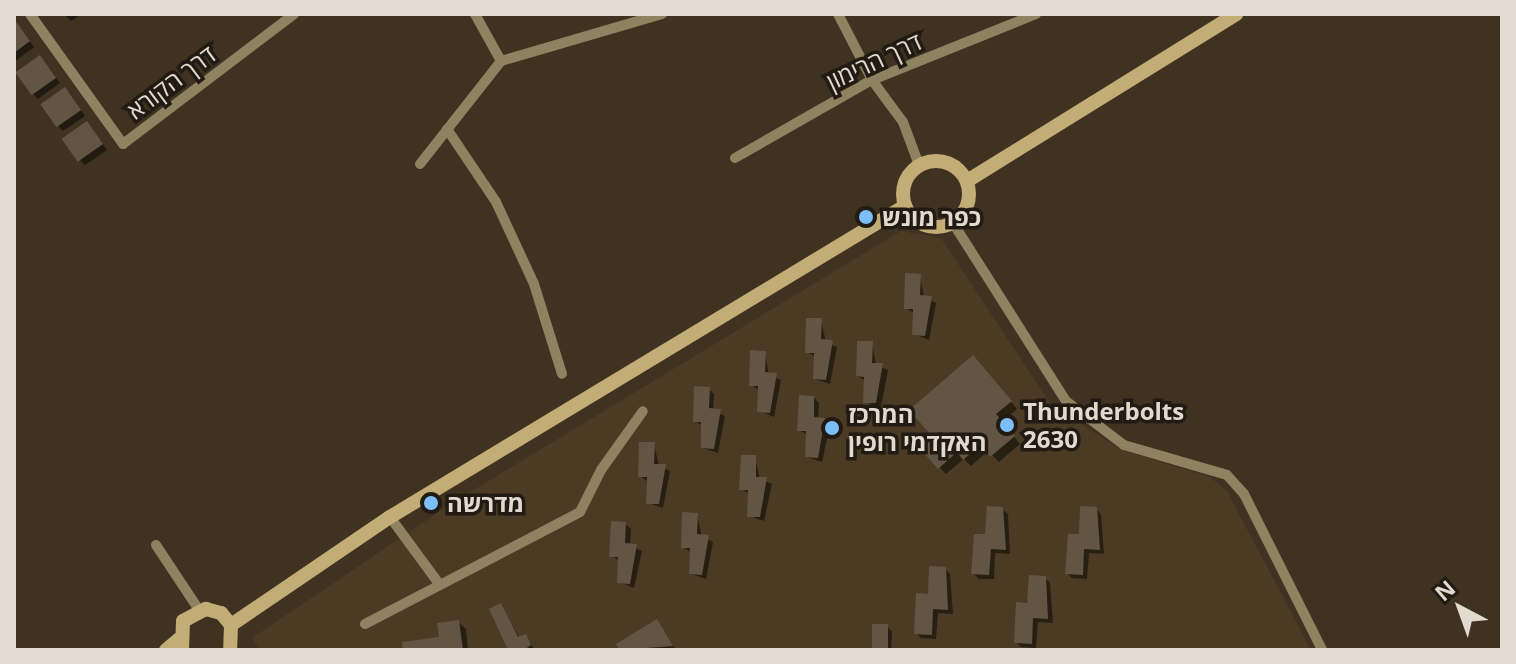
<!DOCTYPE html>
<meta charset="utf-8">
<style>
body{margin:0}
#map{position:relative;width:1516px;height:664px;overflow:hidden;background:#3f3221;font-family:"Open Sans","Noto Sans Hebrew",sans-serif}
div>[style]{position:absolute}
.built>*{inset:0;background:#4b3a24}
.shadow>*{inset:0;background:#0007}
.building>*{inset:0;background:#635544;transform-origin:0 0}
.street>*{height:10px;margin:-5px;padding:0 5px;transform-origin:5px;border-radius:5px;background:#8e8260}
.secondary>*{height:14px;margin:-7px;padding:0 7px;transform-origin:7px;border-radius:7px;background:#c2ad77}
.secondary>.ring{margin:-7px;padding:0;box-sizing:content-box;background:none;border:14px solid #c2ad77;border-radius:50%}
.dots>*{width:22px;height:22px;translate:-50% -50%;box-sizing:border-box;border:4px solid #211b14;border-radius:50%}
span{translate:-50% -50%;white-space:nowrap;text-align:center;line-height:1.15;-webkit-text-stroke:7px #211b14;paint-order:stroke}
.street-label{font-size:24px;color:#e2d9cf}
.poi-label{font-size:24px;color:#e2d9cf;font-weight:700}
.left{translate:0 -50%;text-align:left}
.frame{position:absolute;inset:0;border:16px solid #e2d9cf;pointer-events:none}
.north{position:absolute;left:1420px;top:568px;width:80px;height:80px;-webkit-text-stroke:6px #211b14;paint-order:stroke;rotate:319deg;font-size:22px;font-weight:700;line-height:32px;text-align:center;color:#e2d9cf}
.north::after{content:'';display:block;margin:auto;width:28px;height:36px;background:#e2d9cf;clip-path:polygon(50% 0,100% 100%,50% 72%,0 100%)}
</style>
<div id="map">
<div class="built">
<i style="clip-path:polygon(901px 231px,941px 238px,1052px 406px,1122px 450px,1210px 477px,1227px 491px,1311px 650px,259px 650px,252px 638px,449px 505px)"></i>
</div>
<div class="shadow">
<i style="clip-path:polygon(64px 14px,82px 14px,71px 21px)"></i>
<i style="clip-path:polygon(14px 22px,34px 47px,14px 62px)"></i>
<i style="clip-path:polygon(45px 63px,60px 83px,38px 99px,33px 94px)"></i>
<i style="clip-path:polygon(70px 95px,85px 116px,63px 131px,58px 126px)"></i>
<i style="clip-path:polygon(92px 129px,107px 150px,85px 165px,80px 160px)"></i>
<i style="clip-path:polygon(920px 276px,924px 297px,936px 303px,929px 340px,914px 334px,914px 313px,906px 308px)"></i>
<i style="clip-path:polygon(821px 320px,826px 342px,837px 347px,830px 384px,815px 379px,816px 357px,807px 352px)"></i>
<i style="clip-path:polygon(872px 343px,876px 365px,888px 370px,881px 407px,865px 402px,866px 381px,858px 376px)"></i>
<i style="clip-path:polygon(765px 353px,769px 375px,781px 380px,774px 417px,759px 411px,759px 390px,751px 385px)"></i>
<i style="clip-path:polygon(980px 365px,1017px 409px,1002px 422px,1020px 444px,999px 462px,988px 451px,971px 466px,964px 459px,946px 474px,939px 467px,933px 434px)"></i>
<i style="clip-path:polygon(709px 389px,714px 394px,713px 411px,725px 416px,718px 453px,703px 448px,703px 426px,695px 421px)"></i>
<i style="clip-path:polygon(814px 398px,819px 403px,818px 420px,830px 425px,822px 462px,807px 457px,808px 435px,799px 430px)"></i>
<i style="clip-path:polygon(654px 444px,659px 466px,670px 471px,663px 508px,648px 503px,648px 482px,640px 476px)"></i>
<i style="clip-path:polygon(755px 457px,760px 479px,772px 484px,764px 521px,749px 516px,750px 494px,741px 489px)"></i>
<i style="clip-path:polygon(1002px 509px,1008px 514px,1010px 554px,995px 553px,994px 579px,979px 579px,973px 573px)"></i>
<i style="clip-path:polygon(1096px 509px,1101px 514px,1104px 554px,1089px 553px,1087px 579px,1072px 578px,1067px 573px)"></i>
<i style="clip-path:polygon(697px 515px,702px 537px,713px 542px,706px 579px,691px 574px,691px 552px,683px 547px)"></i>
<i style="clip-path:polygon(625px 524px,631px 529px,630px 545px,642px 551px,634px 588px,619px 582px,620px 561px,611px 556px)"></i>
<i style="clip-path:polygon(945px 569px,950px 574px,953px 614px,938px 613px,936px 639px,921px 638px,916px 633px)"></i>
<i style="clip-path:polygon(1045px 578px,1050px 583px,1053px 623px,1038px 622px,1036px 648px,1021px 647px,1016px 642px)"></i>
<i style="clip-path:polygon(501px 605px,520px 639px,525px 636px,535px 650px,510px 650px)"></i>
<i style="clip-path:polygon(458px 622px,466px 629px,468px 650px,405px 650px,441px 639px)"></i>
<i style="clip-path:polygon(657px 622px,676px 650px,622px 650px,619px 645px)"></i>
<i style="clip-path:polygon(887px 626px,892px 632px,891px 650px,872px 650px)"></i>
</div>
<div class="building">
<i style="clip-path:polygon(14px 19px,30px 41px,14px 53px)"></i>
<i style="left:40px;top:55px;width:28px;height:30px;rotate:55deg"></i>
<i style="left:65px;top:87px;width:28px;height:30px;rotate:55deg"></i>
<i style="left:87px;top:121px;width:28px;height:31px;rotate:55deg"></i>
<i style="clip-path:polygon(905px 273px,921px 274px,920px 295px,932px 296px,925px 336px,912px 335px,913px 309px,904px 309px)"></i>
<i style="clip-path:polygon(806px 318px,822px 318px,821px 339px,833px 340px,826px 380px,813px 379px,814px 353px,805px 353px)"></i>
<i style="clip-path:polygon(857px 341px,873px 341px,872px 363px,883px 363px,876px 403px,863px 403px,864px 377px,856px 376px)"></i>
<i style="clip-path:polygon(750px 350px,766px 351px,765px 372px,777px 373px,770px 413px,757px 412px,758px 386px,749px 386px)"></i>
<i style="clip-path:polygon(973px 355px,1012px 401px,996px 414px,1015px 436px,990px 457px,980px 445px,963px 460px,957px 452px,938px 469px,917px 445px,930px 434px,909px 410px)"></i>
<i style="clip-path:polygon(694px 386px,710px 387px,709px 408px,721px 409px,714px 449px,701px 448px,701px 422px,693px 422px)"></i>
<i style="clip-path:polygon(799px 395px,814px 396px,814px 417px,825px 418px,818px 458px,805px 457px,806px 431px,797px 431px)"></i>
<i style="clip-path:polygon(639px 442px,655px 442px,654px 464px,666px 464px,659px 504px,646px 504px,647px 477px,638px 477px)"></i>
<i style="clip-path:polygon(741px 455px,756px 455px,756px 477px,767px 477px,760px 517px,747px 517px,748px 490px,739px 490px)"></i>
<i style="clip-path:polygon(987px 506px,1003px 507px,1006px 550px,991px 549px,989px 575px,971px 574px,974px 534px,985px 534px)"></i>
<i style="clip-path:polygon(1080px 506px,1097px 507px,1100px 550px,1084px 549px,1083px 575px,1065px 574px,1068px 534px,1079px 534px)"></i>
<i style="clip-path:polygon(682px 512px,698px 513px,697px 534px,709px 535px,702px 575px,689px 574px,690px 548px,681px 548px)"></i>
<i style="clip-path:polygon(611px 521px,626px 522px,625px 543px,637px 544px,630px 584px,617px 583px,618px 557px,609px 557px)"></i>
<i style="clip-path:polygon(929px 566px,946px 567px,948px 610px,933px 609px,932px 635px,914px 634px,916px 593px,928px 594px)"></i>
<i style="clip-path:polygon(1029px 575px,1046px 576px,1048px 619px,1033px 618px,1032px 644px,1014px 643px,1016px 602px,1027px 603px)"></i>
<i style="clip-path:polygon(501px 603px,518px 637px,526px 634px,531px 645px,524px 650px,508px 650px,489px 609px)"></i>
<i style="clip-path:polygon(657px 619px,673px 646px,620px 650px,616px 644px)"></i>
<i style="clip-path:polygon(459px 620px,463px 650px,403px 650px,402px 642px,439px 637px,437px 623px)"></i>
<i style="left:872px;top:624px;width:16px;height:26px"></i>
</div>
<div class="street">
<i style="left:30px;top:14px;width:160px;rotate:54.4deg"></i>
<i style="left:123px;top:144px;width:215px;rotate:-37.2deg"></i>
<i style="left:838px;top:14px;width:74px;rotate:62.7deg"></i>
<i style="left:872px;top:80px;width:52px;rotate:53.6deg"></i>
<i style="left:903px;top:122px;width:46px;rotate:69.6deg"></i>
<i style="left:501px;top:61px;width:168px;rotate:-16.3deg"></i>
<i style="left:447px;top:129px;width:88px;rotate:56.1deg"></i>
<i style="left:496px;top:202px;width:90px;rotate:65.1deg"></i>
<i style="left:534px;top:284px;width:94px;rotate:72.7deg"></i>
<i style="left:735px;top:158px;width:158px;rotate:-29.7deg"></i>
<i style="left:872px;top:80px;width:177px;rotate:-21.9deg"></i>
<i style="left:420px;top:164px;width:131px;rotate:-51.8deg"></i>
<i style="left:501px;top:61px;width:54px;rotate:-119deg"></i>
<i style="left:953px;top:223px;width:211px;rotate:57.6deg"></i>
<i style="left:1066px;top:401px;width:73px;rotate:37.2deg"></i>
<i style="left:1124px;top:445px;width:107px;rotate:16.2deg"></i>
<i style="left:1227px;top:475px;width:25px;rotate:48deg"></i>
<i style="left:1244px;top:494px;width:174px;rotate:63.4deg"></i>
<i style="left:390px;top:517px;width:84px;rotate:53.7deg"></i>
<i style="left:156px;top:545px;width:78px;rotate:56.5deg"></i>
<i style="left:365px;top:624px;width:242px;rotate:-27.5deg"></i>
<i style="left:580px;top:512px;width:47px;rotate:-63.4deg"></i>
<i style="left:601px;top:470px;width:72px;rotate:-54.6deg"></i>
</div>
<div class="secondary">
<i class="ring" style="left:903px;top:161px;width:52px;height:52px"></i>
<i style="left:967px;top:181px;width:317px;rotate:-31.8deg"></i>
<i style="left:231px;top:625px;width:192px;rotate:-34.2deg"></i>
<i style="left:390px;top:517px;width:602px;rotate:-31.13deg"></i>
<i style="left:166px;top:650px;width:17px;rotate:-40deg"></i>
<i style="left:182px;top:650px;width:29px;rotate:-88deg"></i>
<i style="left:183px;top:621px;width:26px;rotate:-28deg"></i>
<i style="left:206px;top:609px;width:16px;rotate:15deg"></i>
<i style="left:221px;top:613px;width:16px;rotate:50deg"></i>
<i style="left:231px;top:625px;width:25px;rotate:92deg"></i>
</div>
<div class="dots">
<i style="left:866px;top:217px;background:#7cbef9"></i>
<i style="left:1007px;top:425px;background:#7cbef9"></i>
<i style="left:832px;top:428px;background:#7cbef9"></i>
<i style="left:431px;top:503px;background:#7cbef9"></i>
</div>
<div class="street-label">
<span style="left:874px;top:61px;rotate:-25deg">דרך הרימון</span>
<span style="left:171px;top:82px;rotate:-37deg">דרך הקורא</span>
</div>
<div class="poi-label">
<span class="left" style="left:882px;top:217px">כפר מונש</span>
<span class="left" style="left:1023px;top:425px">Thunderbolts<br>2630</span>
<span class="left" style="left:848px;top:428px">המרכז<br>האקדמי רופין</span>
<span class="left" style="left:447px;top:503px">מדרשה</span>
</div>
<div class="frame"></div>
<div class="north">N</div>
</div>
